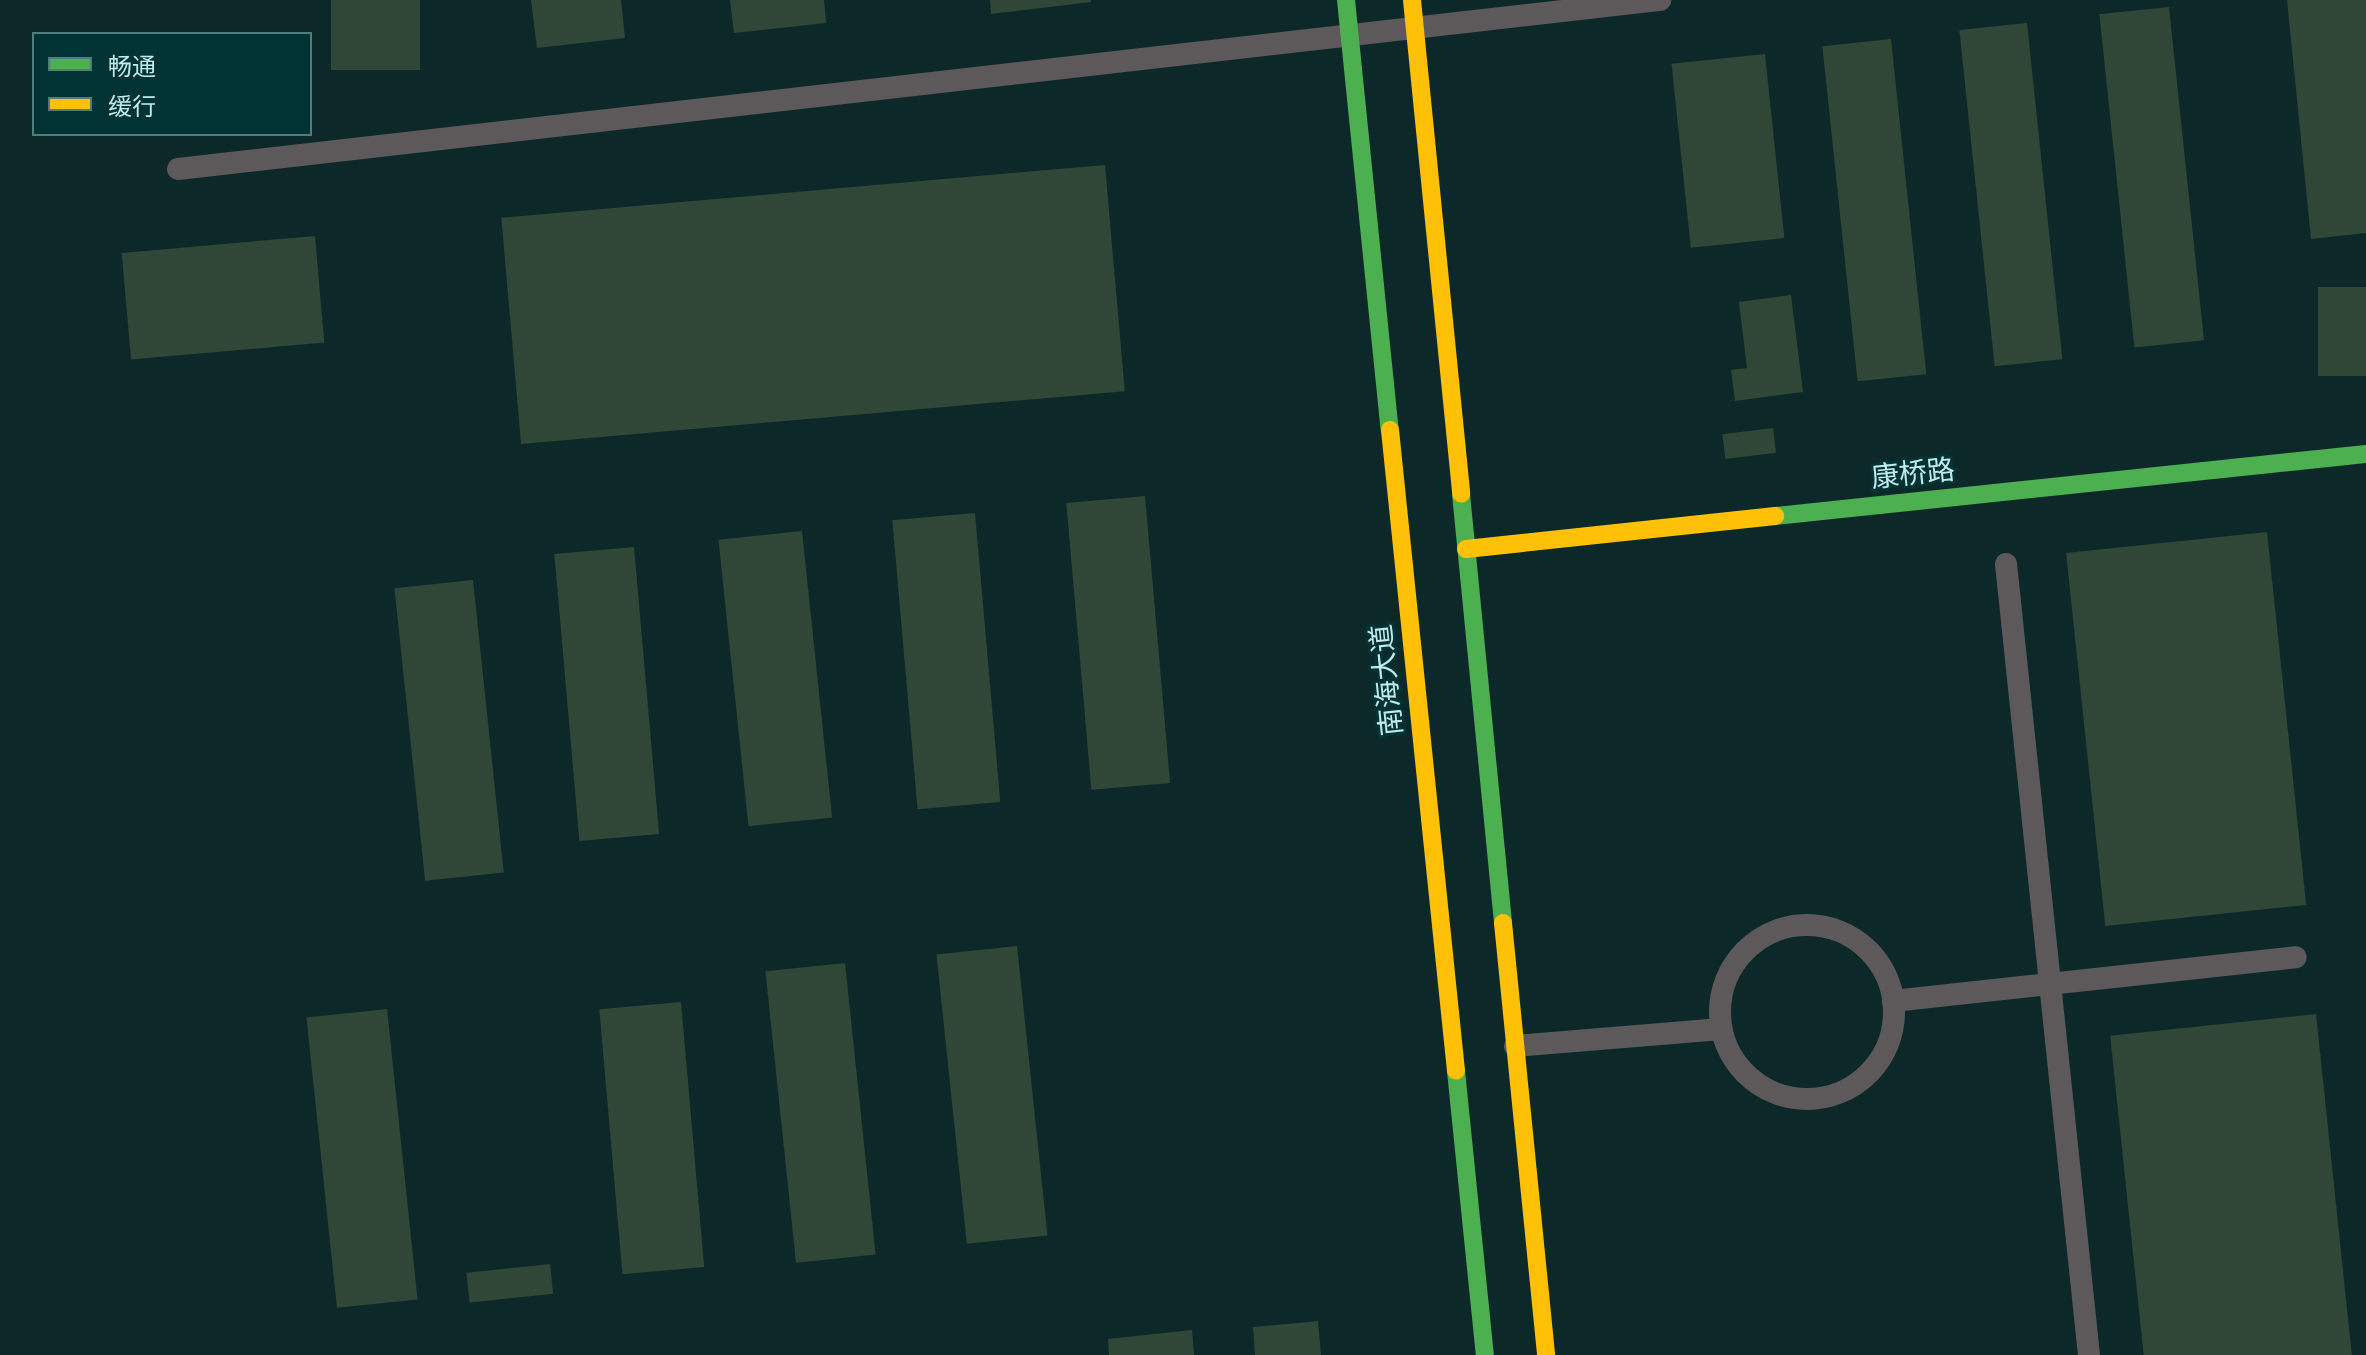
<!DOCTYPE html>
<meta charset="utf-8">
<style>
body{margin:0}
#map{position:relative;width:2366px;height:1355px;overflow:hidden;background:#0d2829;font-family:Rubik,"Noto Sans SC",sans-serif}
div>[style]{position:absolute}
.building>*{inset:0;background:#304737;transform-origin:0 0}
.lane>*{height:22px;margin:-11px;padding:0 11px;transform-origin:11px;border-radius:11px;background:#5d595a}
.lane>.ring{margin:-11px;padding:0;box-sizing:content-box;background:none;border:22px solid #5d595a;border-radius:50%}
.fast>*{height:18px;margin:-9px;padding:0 9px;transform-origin:9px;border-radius:9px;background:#4caf50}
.slow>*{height:18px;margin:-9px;padding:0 9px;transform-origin:9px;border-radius:9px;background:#ffc107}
span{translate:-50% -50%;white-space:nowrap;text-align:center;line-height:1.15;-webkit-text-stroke:6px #023334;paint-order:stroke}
.street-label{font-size:28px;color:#c3eaea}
.legend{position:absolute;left:32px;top:32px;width:280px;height:104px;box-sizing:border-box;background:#023334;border:2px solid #4f7c7d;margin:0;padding:10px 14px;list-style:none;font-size:24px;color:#c3eaea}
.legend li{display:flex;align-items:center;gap:16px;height:40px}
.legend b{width:40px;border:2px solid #4f7c7d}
</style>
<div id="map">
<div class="building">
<i style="left:331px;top:0;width:89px;height:70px"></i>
<i style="clip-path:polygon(531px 0,621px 0,625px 38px,537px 48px)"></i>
<i style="clip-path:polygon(730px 0,824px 0,826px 23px,734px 33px)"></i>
<i style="clip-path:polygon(990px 0,1091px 0,1091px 2px,991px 14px)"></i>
<i style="clip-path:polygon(2287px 0,2366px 0,2366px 233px,2311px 239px)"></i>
<i style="left:2169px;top:7px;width:335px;height:70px;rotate:84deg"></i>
<i style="left:2027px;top:23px;width:338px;height:68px;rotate:84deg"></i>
<i style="left:1891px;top:39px;width:337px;height:69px;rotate:84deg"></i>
<i style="left:1765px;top:54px;width:185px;height:94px;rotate:84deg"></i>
<i style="left:1105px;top:165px;width:227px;height:606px;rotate:85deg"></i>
<i style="left:315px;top:236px;width:107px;height:194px;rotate:85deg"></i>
<i style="left:2366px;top:287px;width:89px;height:48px;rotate:90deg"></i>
<i style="clip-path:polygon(1791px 295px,1803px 392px,1735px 401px,1731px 370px,1747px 368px,1739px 302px)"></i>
<i style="left:1773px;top:428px;width:25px;height:51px;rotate:83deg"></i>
<i style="left:1145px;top:496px;width:288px;height:79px;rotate:85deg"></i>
<i style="left:975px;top:513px;width:290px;height:83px;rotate:85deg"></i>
<i style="left:802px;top:531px;width:288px;height:84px;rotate:84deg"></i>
<i style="left:2267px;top:532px;width:375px;height:202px;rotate:84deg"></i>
<i style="left:634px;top:547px;width:288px;height:80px;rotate:85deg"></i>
<i style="left:473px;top:580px;width:294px;height:79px;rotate:84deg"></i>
<i style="left:1017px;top:946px;width:291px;height:81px;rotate:84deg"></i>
<i style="left:845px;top:963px;width:293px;height:80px;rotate:84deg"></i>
<i style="left:681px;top:1002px;width:266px;height:82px;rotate:85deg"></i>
<i style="left:387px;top:1009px;width:292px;height:81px;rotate:84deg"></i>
<i style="left:2316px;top:1014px;width:343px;height:207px;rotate:84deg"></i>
<i style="left:550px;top:1264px;width:30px;height:84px;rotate:84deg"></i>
<i style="clip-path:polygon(1318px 1321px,1321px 1355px,1255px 1355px,1253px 1327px)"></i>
<i style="clip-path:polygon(1192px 1330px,1194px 1355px,1109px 1355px,1108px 1339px)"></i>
</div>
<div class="lane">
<i style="left:178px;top:169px;width:1492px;rotate:-6.51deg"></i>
<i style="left:2006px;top:564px;width:795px;rotate:84.01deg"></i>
<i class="ring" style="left:1720px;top:925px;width:152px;height:152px"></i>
<i style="left:1893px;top:1001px;width:405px;rotate:-6.2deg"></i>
<i style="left:1515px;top:1046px;width:207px;rotate:-4.7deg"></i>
</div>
<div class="fast">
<i style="left:1346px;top:0;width:432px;rotate:84.2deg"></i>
<i style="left:1461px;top:494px;width:431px;rotate:84.4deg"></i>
<i style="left:1775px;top:516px;width:594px;rotate:-5.99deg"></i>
<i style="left:1456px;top:1071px;width:285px;rotate:84.2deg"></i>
</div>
<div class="slow">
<i style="left:1412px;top:0;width:496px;rotate:84.3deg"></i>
<i style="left:1390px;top:430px;width:644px;rotate:84.12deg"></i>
<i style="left:1466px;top:549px;width:311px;rotate:-6.1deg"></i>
<i style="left:1503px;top:923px;width:434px;rotate:84.3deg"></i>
</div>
<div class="street-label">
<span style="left:1913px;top:474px;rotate:-6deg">康桥路</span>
<span style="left:1387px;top:680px;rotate:-96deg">南海大道</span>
</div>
<ul class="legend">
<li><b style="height:10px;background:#4caf50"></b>畅通</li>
<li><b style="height:10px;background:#ffc107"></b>缓行</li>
</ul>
</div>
